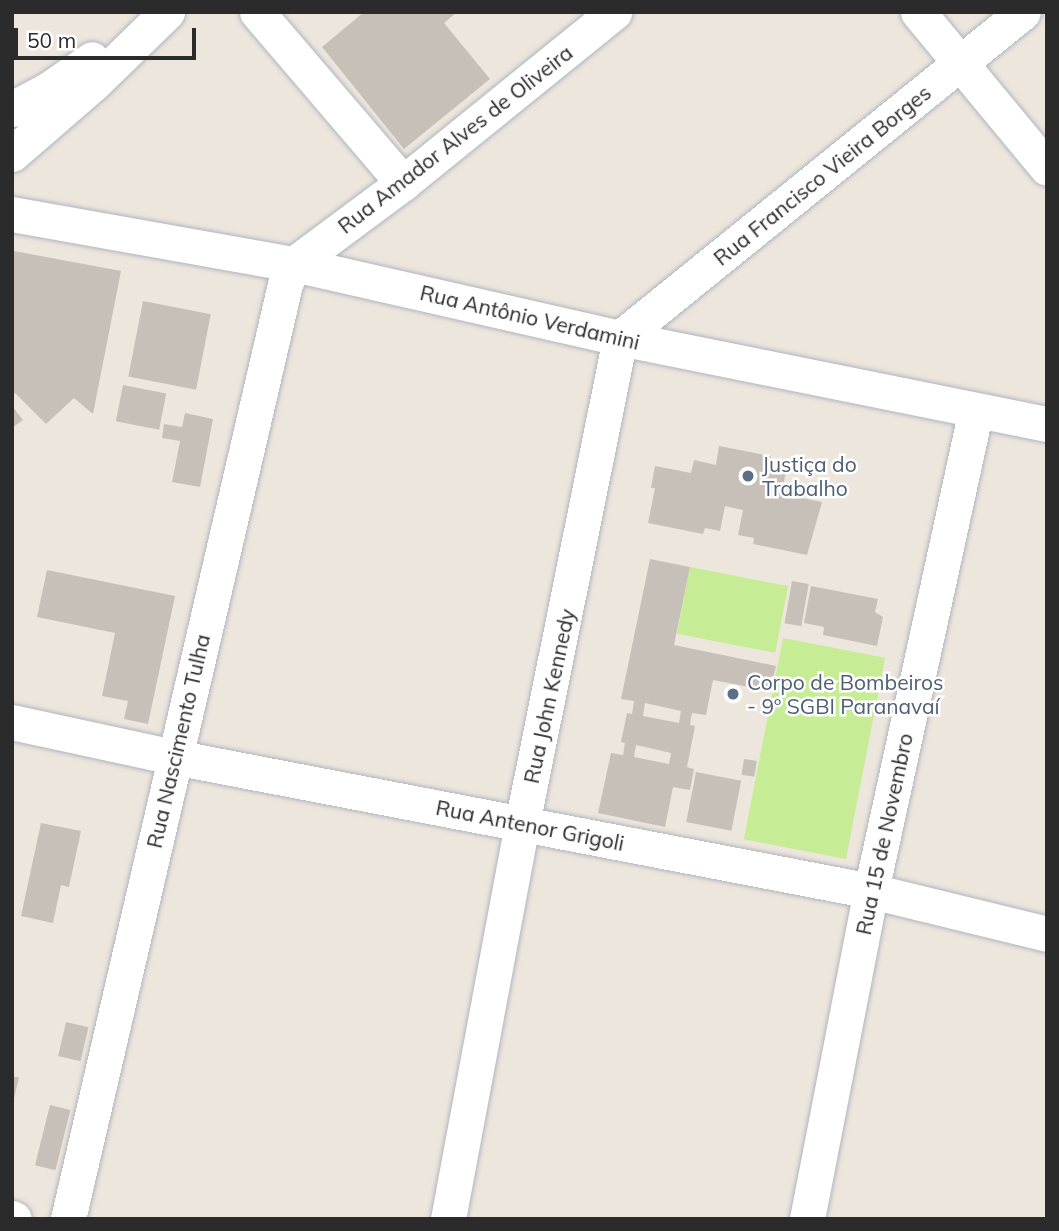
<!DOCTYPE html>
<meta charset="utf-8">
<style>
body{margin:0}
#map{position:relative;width:1059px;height:1231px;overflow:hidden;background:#ede6dd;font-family:Mulish,sans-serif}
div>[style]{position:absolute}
.pitch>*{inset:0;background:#c6ec95;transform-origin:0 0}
.building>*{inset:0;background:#c6c0b9;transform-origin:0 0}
.roads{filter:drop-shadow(0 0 2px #b1b4bf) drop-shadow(0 0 2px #b1b4bf)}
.minor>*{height:35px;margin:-17.5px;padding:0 17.5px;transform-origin:17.5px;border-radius:17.5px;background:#fff}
.dots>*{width:19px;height:19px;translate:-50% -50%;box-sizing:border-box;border:4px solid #fff;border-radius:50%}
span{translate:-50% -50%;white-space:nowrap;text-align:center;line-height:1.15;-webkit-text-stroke:5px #fff;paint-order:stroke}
.street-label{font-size:21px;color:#2b2b2b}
.service-label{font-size:21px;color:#4e5e75}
.left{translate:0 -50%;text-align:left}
.frame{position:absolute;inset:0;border:14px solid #2b2b2b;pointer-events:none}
.scale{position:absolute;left:14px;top:28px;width:182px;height:32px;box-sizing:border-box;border:4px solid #2b2b2b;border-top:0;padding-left:9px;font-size:21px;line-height:24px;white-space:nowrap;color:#2b2b2b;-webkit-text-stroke:5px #fff;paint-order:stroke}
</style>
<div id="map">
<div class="pitch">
<i style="left:690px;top:567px;width:100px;height:68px;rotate:11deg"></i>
<i style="left:783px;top:638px;width:104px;height:205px;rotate:11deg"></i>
</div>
<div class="building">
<i style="clip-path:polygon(364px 12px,457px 12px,444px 23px,490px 79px,404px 149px,322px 47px)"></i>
<i style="clip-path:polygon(14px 251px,121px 271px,93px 414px,74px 398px,46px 424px,15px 393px,12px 395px)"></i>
<i style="left:143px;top:301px;width:69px;height:77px;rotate:11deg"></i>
<i style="left:123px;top:385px;width:44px;height:37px;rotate:11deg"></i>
<i style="clip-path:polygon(12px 406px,23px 420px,12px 428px)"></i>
<i style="clip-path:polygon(185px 413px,213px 419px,200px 487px,172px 482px,180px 441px,162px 438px,164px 424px,182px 427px)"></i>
<i style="clip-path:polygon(719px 446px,771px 456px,768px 468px,786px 472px,781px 494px,822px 502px,807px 555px,753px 544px,754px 538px,738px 535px,743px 510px,725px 506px,720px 531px,705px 528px,703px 534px,648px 523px,655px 488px,651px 488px,655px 466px,691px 473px,694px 460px,716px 465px)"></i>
<i style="clip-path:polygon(evenodd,650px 559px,690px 567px,674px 645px,776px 666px,770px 691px,713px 680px,706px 715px,692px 713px,690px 725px,695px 726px,687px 767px,694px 769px,690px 790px,673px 787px,665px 827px,598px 813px,611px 753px,623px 755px,625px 743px,621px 742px,627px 713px,632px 714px,634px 701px,621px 699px,650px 559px,645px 703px,681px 711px,679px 723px,643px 716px,645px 703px,650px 559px,636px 745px,671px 753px,669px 764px,634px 757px,636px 745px)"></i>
<i style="clip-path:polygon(47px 570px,175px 596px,148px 724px,124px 719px,128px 701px,102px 696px,115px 633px,37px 617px)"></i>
<i style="left:792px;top:581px;width:17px;height:43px;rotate:10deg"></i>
<i style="clip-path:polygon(811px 586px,878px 599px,875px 612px,883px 617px,877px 646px,823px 635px,824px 627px,804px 623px)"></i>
<i style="left:744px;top:759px;width:13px;height:16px;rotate:9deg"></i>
<i style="left:696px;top:772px;width:46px;height:51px;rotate:11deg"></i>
<i style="clip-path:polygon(41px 823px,81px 831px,69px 887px,61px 885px,53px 923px,21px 916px)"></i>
<i style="left:66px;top:1022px;width:23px;height:35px;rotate:13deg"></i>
<i style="clip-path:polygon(12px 1077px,19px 1077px,13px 1103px,12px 1103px)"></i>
<i style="left:50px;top:1105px;width:21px;height:62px;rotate:14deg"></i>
</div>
<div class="roads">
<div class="minor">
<i style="left:257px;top:12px;width:225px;rotate:49.5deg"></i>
<i style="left:918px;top:12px;width:202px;rotate:50.4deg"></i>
<i style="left:12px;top:109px;width:42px;rotate:-28.4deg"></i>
<i style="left:49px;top:89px;width:52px;rotate:-34.9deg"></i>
<i style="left:12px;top:154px;width:108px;rotate:-40.9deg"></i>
<i style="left:94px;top:83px;width:102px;rotate:-44.2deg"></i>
<i style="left:12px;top:214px;width:286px;rotate:10.1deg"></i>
<i style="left:294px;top:264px;width:334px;rotate:12.8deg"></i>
<i style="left:620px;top:338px;width:436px;rotate:11.4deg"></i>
<i style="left:12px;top:722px;width:166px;rotate:12.2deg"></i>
<i style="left:174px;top:757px;width:710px;rotate:10.88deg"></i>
<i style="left:871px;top:891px;width:181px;rotate:13.7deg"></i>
<i style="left:12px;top:1218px;width:2px;rotate:27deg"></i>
<i style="left:68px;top:1219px;width:960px;rotate:-76.93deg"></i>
<i style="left:285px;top:284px;width:22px;rotate:-66deg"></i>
<i style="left:294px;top:264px;width:136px;rotate:-36.6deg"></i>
<i style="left:403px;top:183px;width:272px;rotate:-39deg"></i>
<i style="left:448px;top:1219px;width:402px;rotate:-79.4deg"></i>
<i style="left:522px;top:824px;width:496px;rotate:-78.6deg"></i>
<i style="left:620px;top:338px;width:518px;rotate:-38.97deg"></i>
<i style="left:807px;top:1219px;width:334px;rotate:-79deg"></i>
<i style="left:871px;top:891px;width:492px;rotate:-77.7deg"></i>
</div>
</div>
<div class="dots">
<i style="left:748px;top:476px;background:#5c6f8a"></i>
<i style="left:733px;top:694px;background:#5c6f8a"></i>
</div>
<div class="street-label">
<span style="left:455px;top:139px;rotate:-38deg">Rua Amador Alves de Oliveira</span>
<span style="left:822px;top:175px;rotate:-39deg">Rua Francisco Vieira Borges</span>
<span style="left:530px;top:317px;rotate:13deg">Rua Antônio Verdamini</span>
<span style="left:549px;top:696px;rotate:-78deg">Rua John Kennedy</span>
<span style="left:178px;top:741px;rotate:-77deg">Rua Nascimento Tulha</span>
<span style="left:530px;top:825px;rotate:11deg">Rua Antenor Grigoli</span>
<span style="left:884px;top:834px;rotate:-78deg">Rua 15 de Novembro</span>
</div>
<div class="service-label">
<span class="left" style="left:762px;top:476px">Justiça do<br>Trabalho</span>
<span class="left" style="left:747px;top:694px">Corpo de Bombeiros<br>- 9º SGBI Paranavaí</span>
</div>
<div class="frame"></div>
<div class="scale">50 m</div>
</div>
